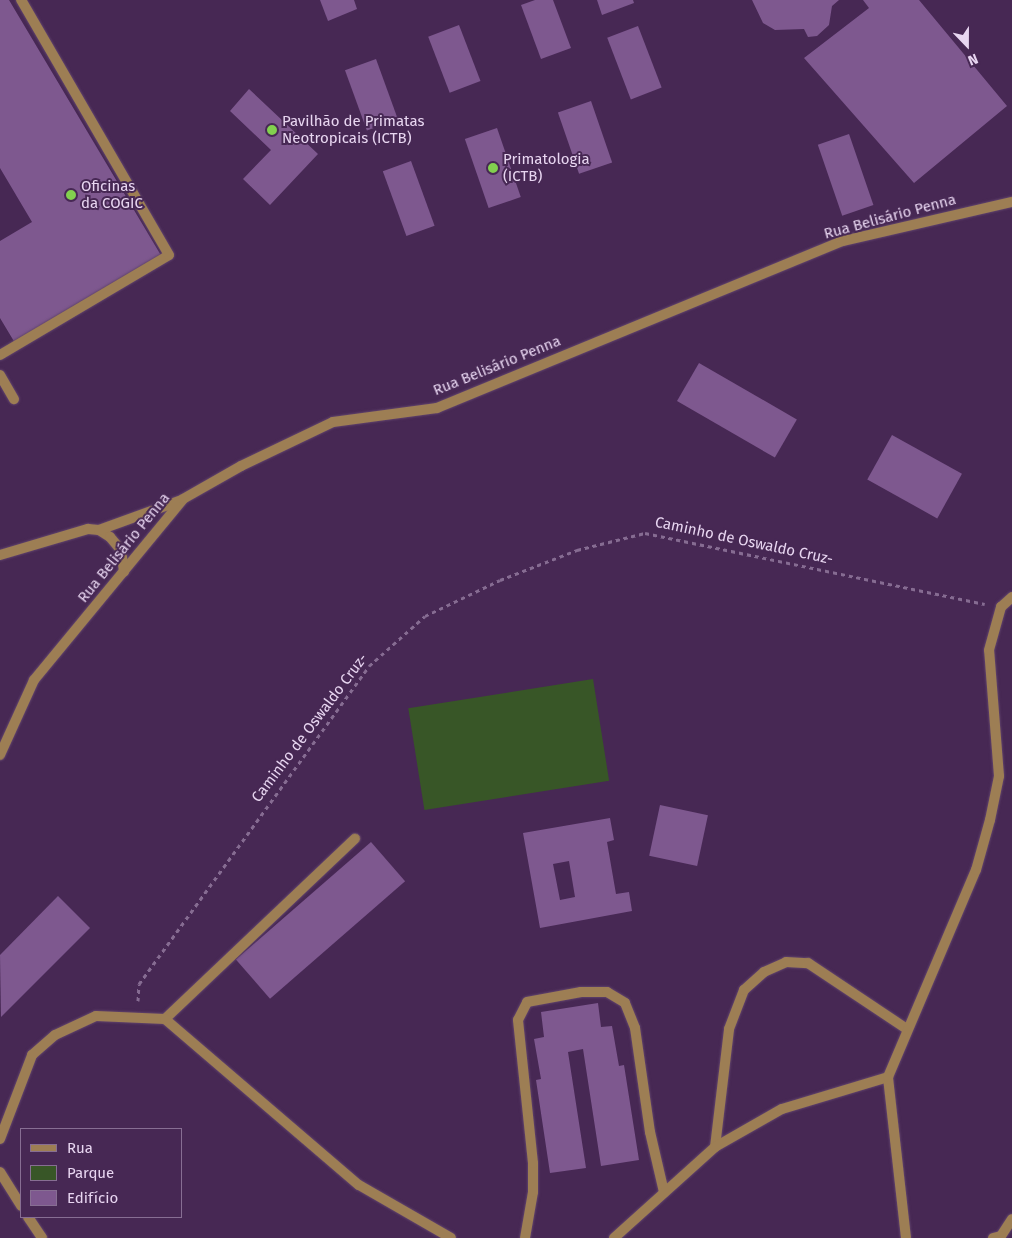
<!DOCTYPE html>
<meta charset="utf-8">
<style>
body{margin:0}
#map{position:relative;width:1012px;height:1238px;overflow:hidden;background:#472854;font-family:"Fira Sans",sans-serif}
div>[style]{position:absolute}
.green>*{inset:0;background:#385627;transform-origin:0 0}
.building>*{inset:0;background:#7e588f;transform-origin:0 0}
.path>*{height:3px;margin-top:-1.5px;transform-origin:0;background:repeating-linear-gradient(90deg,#866c92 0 4px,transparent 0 8px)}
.roads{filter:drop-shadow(0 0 1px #61446d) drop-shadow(0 0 1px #61446d)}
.service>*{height:10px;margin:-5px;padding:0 5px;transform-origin:5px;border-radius:5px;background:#9d7e54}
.pedestrian>*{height:10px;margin:-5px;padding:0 5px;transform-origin:5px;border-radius:5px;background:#9d7e54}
.minor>*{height:10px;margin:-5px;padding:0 5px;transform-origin:5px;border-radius:5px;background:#9d7e54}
.dots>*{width:14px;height:14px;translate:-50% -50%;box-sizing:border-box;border:2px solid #472854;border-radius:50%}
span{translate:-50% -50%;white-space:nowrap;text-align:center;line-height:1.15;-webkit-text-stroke:4px #472854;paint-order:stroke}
.poi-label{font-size:15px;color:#e8d6f1}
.left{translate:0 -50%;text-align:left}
.street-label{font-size:15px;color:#e8d6f1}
.legend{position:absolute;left:20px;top:1128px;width:162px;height:90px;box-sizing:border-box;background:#472854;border:1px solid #876e93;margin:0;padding:6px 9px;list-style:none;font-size:15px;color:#e8d6f1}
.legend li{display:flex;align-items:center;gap:10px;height:25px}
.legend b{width:25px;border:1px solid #876e93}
.north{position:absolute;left:942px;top:20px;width:50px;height:50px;-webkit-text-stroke:4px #472854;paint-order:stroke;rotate:158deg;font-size:14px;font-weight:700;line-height:20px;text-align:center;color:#e8d6f1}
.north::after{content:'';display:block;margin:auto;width:18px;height:22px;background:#e8d6f1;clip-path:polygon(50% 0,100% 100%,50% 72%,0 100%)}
</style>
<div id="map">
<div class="green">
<i style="left:593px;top:679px;width:103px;height:187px;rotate:81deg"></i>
</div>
<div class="building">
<i style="clip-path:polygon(0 0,9px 0,162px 257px,15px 343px,0 318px,0 241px,32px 222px,0 168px)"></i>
<i style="clip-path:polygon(320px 0,354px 0,357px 9px,328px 21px)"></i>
<i style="clip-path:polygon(535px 0,553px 0,571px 48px,541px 59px,521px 5px)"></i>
<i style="clip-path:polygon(597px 0,633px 0,634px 3px,602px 15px)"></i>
<i style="clip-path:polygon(752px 0,839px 0,832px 6px,829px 25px,817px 36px,808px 37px,804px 29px,775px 30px,763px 23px)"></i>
<i style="clip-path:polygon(863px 0,919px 0,1007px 106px,914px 183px,804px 58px,869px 8px)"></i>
<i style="left:459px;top:25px;width:60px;height:33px;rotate:69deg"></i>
<i style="left:638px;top:26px;width:66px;height:33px;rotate:69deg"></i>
<i style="left:376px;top:59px;width:64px;height:33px;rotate:70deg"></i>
<i style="clip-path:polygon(249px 89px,318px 154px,270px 205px,243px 179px,271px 150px,230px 111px)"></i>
<i style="left:591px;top:101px;width:65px;height:35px;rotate:71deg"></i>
<i style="left:497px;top:128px;width:73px;height:34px;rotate:71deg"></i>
<i style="left:849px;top:134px;width:75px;height:33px;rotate:71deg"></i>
<i style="left:411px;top:161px;width:69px;height:30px;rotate:70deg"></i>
<i style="left:699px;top:363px;width:113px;height:44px;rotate:30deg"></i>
<i style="left:892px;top:435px;width:80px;height:51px;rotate:29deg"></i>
<i style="left:660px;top:805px;width:49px;height:52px;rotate:12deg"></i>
<i style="clip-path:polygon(evenodd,610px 818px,614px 840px,607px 842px,616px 894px,629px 892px,632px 911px,540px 928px,523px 833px,610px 818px,569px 861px,575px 897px,560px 900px,553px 864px,569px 861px)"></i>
<i style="left:371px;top:842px;width:52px;height:179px;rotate:49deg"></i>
<i style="clip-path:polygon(58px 896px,90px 928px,1px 1017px,0 955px)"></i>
<i style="clip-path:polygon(598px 1003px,601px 1027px,612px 1026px,619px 1066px,624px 1065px,639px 1160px,601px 1166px,583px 1049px,568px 1052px,586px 1168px,550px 1173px,536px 1080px,541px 1079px,534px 1039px,544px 1037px,541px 1012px)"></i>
</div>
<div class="path">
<i style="left:138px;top:1001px;width:17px;rotate:-87deg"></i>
<i style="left:139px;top:984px;width:392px;rotate:-54.1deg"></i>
<i style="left:369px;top:666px;width:75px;rotate:-41.8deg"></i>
<i style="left:425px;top:616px;width:83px;rotate:-25.6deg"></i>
<i style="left:500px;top:580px;width:83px;rotate:-21.3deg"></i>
<i style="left:577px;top:550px;width:70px;rotate:-14deg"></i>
<i style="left:645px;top:533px;width:347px;rotate:11.8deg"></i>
</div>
<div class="roads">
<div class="service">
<i style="left:0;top:355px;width:196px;rotate:-30.6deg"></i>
<i style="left:169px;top:255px;width:295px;rotate:-120.1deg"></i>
<i style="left:0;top:375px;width:28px;rotate:60deg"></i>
<i style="left:99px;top:530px;width:13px;rotate:32deg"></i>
<i style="left:110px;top:537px;width:17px;rotate:50deg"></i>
<i style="left:121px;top:550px;width:22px;rotate:82deg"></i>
<i style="left:0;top:555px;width:92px;rotate:-16.5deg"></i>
<i style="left:88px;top:529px;width:11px;rotate:5deg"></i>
<i style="left:99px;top:530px;width:88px;rotate:-19.9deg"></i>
<i style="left:0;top:755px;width:82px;rotate:-65.6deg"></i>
<i style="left:34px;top:680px;width:234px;rotate:-50.5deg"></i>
<i style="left:183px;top:499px;width:67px;rotate:-29.6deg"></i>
<i style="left:241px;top:466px;width:102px;rotate:-25.6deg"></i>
<i style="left:333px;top:422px;width:105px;rotate:-7.7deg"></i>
<i style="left:437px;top:408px;width:439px;rotate:-22.4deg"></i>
<i style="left:843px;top:241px;width:173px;rotate:-13deg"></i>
<i style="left:165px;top:1019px;width:262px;rotate:-43.5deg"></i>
<i style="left:0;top:1139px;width:90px;rotate:-69.1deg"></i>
<i style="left:32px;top:1055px;width:30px;rotate:-41deg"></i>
<i style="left:55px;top:1035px;width:45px;rotate:-24.9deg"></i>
<i style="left:96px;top:1016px;width:69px;rotate:2.5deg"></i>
<i style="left:165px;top:1019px;width:255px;rotate:40.6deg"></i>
<i style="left:359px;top:1185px;width:106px;rotate:29.9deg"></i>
<i style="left:715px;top:1147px;width:119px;rotate:-83.2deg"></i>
<i style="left:729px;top:1029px;width:42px;rotate:-69deg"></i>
<i style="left:744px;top:990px;width:27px;rotate:-42deg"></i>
<i style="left:764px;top:972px;width:24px;rotate:-24deg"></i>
<i style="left:786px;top:962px;width:22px;rotate:3deg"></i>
<i style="left:808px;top:963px;width:119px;rotate:33.7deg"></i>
<i style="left:0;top:1172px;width:40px;rotate:58deg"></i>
<i style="left:28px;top:1217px;width:25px;rotate:56deg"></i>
<i style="left:525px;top:1238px;width:47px;rotate:-80.1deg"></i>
<i style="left:533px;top:1192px;width:29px;rotate:-90deg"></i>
<i style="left:533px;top:1163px;width:144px;rotate:-96deg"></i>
<i style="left:518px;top:1020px;width:20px;rotate:-63deg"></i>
<i style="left:527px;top:1002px;width:55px;rotate:-10.5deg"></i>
<i style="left:581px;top:992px;width:26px"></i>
<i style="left:607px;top:992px;width:21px;rotate:31deg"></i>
<i style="left:625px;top:1003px;width:27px;rotate:68deg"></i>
<i style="left:635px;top:1028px;width:105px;rotate:81.8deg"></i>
<i style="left:650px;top:1132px;width:62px;rotate:76.9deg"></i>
<i style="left:614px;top:1238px;width:136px;rotate:-42deg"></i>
<i style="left:715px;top:1147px;width:77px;rotate:-29.6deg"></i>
<i style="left:782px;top:1109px;width:111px;rotate:-16.8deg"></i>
<i style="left:906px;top:1238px;width:162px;rotate:-96.4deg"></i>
<i style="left:888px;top:1077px;width:225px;rotate:-67deg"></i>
<i style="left:976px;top:870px;width:52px;rotate:-74.4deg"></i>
<i style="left:990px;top:820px;width:45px;rotate:-78.4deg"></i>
<i style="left:999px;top:776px;width:126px;rotate:-94.5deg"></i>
<i style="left:989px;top:650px;width:45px;rotate:-74.4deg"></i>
<i style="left:1001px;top:607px;width:15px;rotate:-42deg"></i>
</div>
<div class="pedestrian">
<i style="left:1001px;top:1236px;width:20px;rotate:-57deg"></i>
</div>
<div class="minor">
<i style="left:993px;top:1238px;width:8px;rotate:-14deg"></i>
</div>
</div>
<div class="dots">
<i style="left:272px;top:130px;background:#82d04f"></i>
<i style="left:493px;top:168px;background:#82d04f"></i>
<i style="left:71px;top:195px;background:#82d04f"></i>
</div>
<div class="poi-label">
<span class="left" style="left:282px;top:130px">Pavilhão de Primatas<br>Neotropicais (ICTB)</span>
<span class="left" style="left:503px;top:168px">Primatologia<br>(ICTB)</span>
<span class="left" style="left:81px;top:195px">Oficinas<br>da COGIC</span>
</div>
<div class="street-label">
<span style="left:890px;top:217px;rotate:-15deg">Rua Belisário Penna</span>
<span style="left:497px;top:366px;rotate:-22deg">Rua Belisário Penna</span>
<span style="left:744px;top:541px;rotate:12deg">Caminho de Oswaldo Cruz-</span>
<span style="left:124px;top:548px;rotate:-51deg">Rua Belisário Penna</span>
<span style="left:310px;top:728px;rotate:-53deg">Caminho de Oswaldo Cruz-</span>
</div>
<ul class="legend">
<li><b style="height:6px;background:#9d7e54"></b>Rua</li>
<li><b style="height:14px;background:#385627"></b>Parque</li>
<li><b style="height:14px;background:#7e588f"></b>Edifício</li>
</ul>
<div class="north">N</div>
</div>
